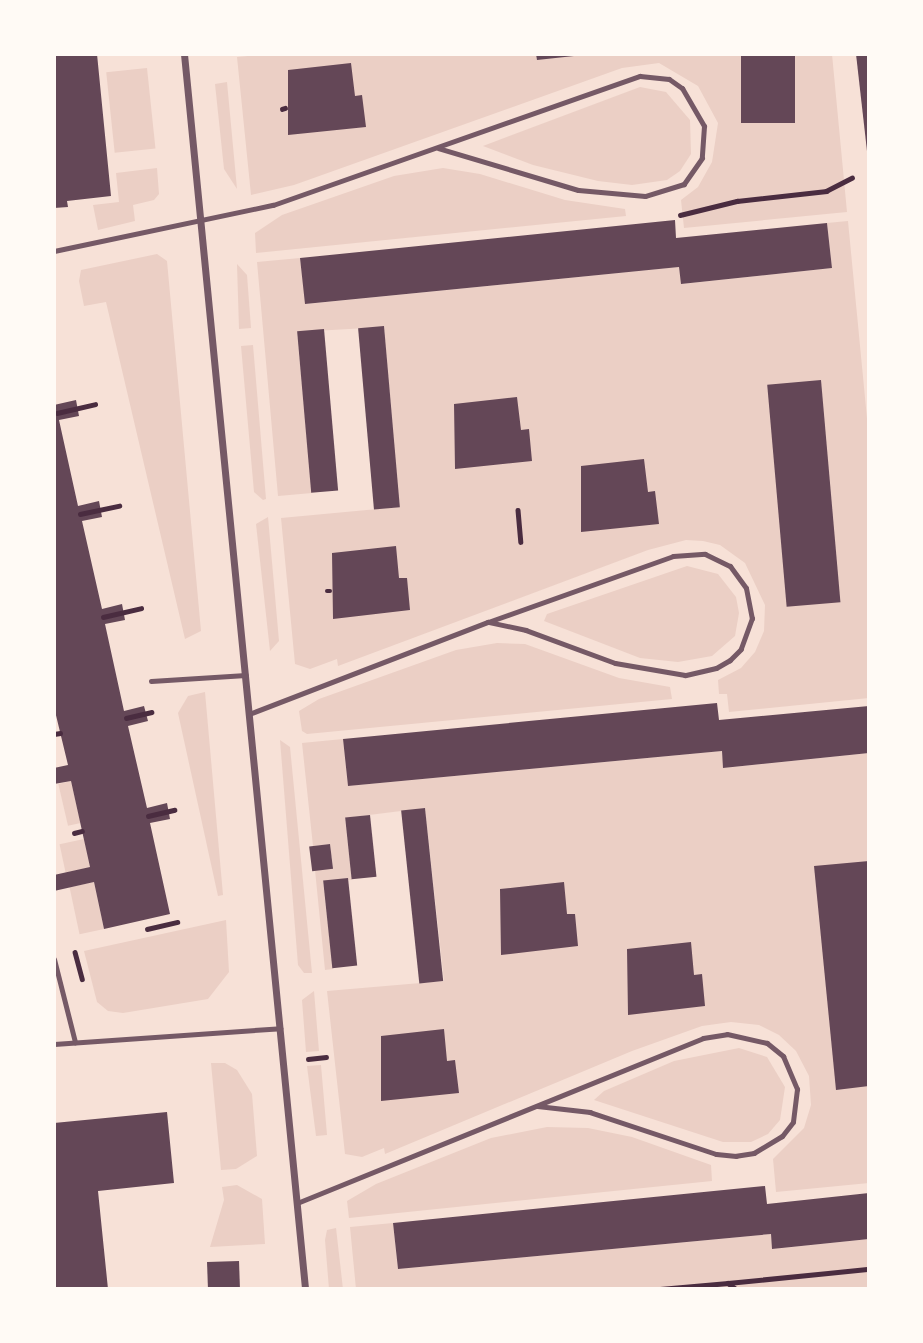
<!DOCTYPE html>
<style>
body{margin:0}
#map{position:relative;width:923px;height:1343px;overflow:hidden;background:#f7e1d7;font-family:Montserrat,sans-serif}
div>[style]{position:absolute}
.green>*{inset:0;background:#ebcfc5;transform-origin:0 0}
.building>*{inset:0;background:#644757;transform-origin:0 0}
.path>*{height:4.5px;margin:-2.25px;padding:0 2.25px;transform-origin:2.25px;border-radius:2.25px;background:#4a2c40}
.service>*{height:5px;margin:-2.5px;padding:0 2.5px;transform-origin:2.5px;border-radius:2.5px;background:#755966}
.minor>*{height:7px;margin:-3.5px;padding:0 3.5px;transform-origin:3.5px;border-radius:3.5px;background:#755966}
span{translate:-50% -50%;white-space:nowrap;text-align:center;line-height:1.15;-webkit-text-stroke:7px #fffaf5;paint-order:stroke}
.frame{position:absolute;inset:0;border:56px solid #fffaf5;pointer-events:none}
</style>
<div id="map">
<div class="green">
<i style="clip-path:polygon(269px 54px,832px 54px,847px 212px,684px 228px,681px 200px,698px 187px,712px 162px,718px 123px,698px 86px,659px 63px,622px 68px,294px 185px,251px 195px,237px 57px)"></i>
<i style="left:147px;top:68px;width:81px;height:41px;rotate:84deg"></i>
<i style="clip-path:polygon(227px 82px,237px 189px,224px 169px,215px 84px)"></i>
<i style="clip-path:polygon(640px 87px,666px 92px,690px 120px,691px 154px,680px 171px,667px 180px,632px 185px,598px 181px,533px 165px,483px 146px)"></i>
<i style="clip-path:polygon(157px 168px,159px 194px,154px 200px,133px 205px,135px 221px,98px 230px,93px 205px,119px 202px,116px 173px)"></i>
<i style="clip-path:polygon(443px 168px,480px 174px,565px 200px,625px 209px,626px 216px,256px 253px,255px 233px,282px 215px,394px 176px)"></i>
<i style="clip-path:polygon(848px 221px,869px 439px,869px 698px,729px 712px,727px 694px,719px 694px,718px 680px,741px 668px,755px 652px,764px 631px,765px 605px,745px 563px,720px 545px,703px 541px,686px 540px,648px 550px,338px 666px,337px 659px,310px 669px,295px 664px,281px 518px,399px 507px,384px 327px,297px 332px,312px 493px,278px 496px,257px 262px,300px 258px,306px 304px,679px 267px,682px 284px,832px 268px,827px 223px)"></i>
<i style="clip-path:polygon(157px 254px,167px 261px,201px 631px,185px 639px,106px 302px,84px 306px,79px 281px,81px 270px)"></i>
<i style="clip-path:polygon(237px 264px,247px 275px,251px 328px,239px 329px)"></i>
<i style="clip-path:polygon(253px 345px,266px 499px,263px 500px,254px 492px,241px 346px)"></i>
<i style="clip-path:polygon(268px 517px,279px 641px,270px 651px,256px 524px)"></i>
<i style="clip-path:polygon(687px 566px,718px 574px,736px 597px,739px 613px,735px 636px,712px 656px,678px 662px,640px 658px,544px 621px,547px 614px)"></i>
<i style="clip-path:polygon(497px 643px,525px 644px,619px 678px,670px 687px,672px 699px,307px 734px,302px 731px,299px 711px,319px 699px,456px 650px)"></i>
<i style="clip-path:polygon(205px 692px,223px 895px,218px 896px,178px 713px,188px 696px)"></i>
<i style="clip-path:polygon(343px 739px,348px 786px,722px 751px,724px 768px,869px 753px,869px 1183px,776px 1192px,773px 1159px,804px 1128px,811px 1105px,809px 1076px,796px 1051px,779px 1035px,759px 1025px,731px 1022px,702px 1026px,632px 1051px,385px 1154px,384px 1148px,362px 1157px,345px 1154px,327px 991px,444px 981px,425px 808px,345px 818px,352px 880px,323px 881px,333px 969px,325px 970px,315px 870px,333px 868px,330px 844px,313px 846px,302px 743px)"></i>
<i style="clip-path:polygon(280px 740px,290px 747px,312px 973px,304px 973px,298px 965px)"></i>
<i style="left:71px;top:781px;width:43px;height:13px;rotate:77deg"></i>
<i style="left:84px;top:839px;width:29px;height:25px;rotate:78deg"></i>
<i style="left:94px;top:882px;width:48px;height:25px;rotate:78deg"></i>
<i style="clip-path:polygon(226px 920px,229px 972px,208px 999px,123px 1013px,108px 1011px,97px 1002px,84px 951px)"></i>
<i style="clip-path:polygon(314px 991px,319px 1051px,306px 1052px,302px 1000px)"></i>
<i style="clip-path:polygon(739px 1048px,767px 1057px,785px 1087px,780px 1120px,768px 1134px,751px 1142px,723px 1142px,594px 1100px,604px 1091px,674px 1061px)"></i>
<i style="clip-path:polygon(211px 1063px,225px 1063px,237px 1070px,252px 1094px,257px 1156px,236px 1169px,221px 1170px)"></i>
<i style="clip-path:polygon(321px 1065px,327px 1135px,316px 1136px,307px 1066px)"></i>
<i style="clip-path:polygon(547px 1127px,588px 1128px,632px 1137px,711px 1165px,712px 1181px,349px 1218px,347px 1201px,376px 1184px,491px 1138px)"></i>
<i style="clip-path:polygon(237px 1185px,262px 1199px,265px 1244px,210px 1247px,224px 1200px,222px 1187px)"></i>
<i style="clip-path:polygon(393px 1223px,398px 1269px,771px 1234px,773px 1249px,869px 1239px,869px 1289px,356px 1289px,350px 1227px)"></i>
<i style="clip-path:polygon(336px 1228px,343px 1289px,329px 1289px,325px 1240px,327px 1230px)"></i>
</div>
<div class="building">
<i style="clip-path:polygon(54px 54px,97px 54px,111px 196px,67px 201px,68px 207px,54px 208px)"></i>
<i style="clip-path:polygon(536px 54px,574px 54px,574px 56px,537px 60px)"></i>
<i style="left:741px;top:54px;width:54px;height:69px"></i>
<i style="clip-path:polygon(856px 54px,869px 54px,869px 151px,867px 151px)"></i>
<i style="clip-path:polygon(351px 63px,355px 96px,362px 95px,366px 127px,288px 135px,288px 70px)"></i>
<i style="clip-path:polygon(675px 220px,676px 238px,827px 223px,832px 268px,681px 284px,679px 267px,305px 304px,300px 258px)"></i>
<i style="left:384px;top:326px;width:182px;height:26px;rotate:85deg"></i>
<i style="left:324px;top:329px;width:162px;height:27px;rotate:85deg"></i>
<i style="left:821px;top:380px;width:223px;height:54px;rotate:85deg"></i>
<i style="clip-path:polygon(517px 397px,521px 430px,529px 429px,532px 461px,455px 469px,454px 404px)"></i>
<i style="clip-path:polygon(76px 400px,79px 416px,59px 420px,78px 506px,99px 501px,102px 517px,82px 521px,102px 609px,122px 604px,125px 620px,105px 624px,124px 711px,144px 706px,148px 721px,128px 726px,147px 808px,167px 803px,170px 819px,150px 823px,170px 914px,104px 929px,94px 882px,54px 891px,54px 875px,90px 867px,71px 781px,54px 784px,54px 768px,68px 765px,54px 707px,54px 405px)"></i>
<i style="clip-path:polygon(644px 459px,648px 492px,655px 491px,659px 524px,581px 532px,581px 466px)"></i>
<i style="clip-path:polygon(396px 546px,399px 578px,407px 578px,410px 610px,333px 619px,332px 553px)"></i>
<i style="clip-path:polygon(717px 703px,719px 720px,869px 706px,869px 753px,723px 768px,722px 751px,348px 786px,343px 739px)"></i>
<i style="left:425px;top:808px;width:174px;height:24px;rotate:84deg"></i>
<i style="left:370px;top:815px;width:62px;height:25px;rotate:84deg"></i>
<i style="left:330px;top:844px;width:25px;height:21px;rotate:83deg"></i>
<i style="clip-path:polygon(869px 861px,869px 1086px,836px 1090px,814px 866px)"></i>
<i style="left:348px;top:878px;width:88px;height:25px;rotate:84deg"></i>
<i style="clip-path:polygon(564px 882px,567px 914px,575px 914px,578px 946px,501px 955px,500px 889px)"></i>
<i style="clip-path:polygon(691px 942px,694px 975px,702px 974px,705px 1006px,628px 1015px,627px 949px)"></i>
<i style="clip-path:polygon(444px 1029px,447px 1061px,455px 1060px,459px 1093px,381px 1101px,381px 1036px)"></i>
<i style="clip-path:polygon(167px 1112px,174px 1183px,98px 1191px,108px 1289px,54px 1289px,54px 1123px)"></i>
<i style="clip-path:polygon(765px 1186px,767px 1204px,869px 1193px,869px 1239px,772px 1249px,771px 1234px,398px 1269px,393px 1223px)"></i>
<i style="left:239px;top:1261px;width:28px;height:32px;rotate:88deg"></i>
</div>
<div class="path">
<i style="left:282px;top:109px;width:3px;rotate:-18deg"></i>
<i style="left:680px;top:215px;width:59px;rotate:-13.8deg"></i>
<i style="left:737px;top:201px;width:90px;rotate:-6.4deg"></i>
<i style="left:826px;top:191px;width:29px;rotate:-27deg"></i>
<i style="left:57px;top:413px;width:39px;rotate:-13deg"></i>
<i style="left:518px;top:510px;width:32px;rotate:85deg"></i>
<i style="left:80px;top:514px;width:40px;rotate:-12deg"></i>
<i style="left:327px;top:591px;width:3px"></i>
<i style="left:103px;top:617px;width:39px;rotate:-13deg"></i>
<i style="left:126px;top:718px;width:26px;rotate:-13deg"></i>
<i style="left:54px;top:734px;width:6px;rotate:-9deg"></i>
<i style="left:148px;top:816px;width:27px;rotate:-13deg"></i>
<i style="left:74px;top:833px;width:8px;rotate:-14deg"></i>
<i style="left:147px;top:929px;width:31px;rotate:-13deg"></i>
<i style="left:75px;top:952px;width:28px;rotate:75deg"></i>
<i style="left:308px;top:1059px;width:18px;rotate:-6deg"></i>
<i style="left:728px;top:1283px;width:142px;rotate:-5.7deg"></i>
<i style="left:660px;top:1289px;width:68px;rotate:-5deg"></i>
<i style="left:728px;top:1283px;width:10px;rotate:37deg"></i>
</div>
<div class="service">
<i style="left:54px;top:251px;width:224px;rotate:-11.9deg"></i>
<i style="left:273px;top:205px;width:389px;rotate:-19.4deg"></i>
<i style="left:640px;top:76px;width:29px;rotate:6deg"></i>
<i style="left:669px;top:79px;width:16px;rotate:35deg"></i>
<i style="left:682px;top:88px;width:44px;rotate:59.9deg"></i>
<i style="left:704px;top:126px;width:32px;rotate:94deg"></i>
<i style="left:702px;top:158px;width:32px;rotate:125deg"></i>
<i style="left:684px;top:184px;width:41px;rotate:162.9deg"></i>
<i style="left:645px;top:196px;width:67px;rotate:-174.9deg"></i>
<i style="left:578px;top:190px;width:146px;rotate:-163.3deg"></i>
<i style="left:151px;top:681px;width:95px;rotate:-3.6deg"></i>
<i style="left:249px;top:714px;width:256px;rotate:-21.1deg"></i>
<i style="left:488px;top:622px;width:196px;rotate:-19.6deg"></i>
<i style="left:673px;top:556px;width:32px;rotate:-4deg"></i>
<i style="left:705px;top:554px;width:28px;rotate:26deg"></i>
<i style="left:730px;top:566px;width:27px;rotate:54deg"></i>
<i style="left:746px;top:588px;width:31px;rotate:79deg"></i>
<i style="left:752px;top:618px;width:33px;rotate:110deg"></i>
<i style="left:741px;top:649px;width:16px;rotate:135deg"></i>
<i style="left:730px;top:660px;width:16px;rotate:150deg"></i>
<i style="left:716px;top:668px;width:32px;rotate:167deg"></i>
<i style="left:685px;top:675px;width:71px;rotate:-170.3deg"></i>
<i style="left:615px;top:663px;width:95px;rotate:-159.7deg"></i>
<i style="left:526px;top:630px;width:39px;rotate:-168deg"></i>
<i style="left:54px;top:959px;width:86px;rotate:75.8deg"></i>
<i style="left:54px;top:1044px;width:227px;rotate:-4deg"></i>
<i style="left:297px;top:1203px;width:438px;rotate:-22.1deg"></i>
<i style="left:703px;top:1038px;width:24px;rotate:-9deg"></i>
<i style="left:727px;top:1034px;width:41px;rotate:12.7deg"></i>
<i style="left:767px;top:1043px;width:21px;rotate:39deg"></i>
<i style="left:783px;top:1056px;width:36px;rotate:67deg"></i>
<i style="left:797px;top:1089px;width:33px;rotate:97deg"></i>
<i style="left:793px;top:1122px;width:18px;rotate:128deg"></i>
<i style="left:782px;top:1136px;width:33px;rotate:149deg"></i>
<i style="left:754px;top:1153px;width:18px;rotate:171deg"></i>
<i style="left:736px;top:1156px;width:20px;rotate:-174deg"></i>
<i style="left:716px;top:1154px;width:133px;rotate:-161.6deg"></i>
<i style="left:590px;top:1112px;width:53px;rotate:-173.5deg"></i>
</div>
<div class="minor">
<i style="left:184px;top:54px;width:1241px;rotate:84.4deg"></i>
</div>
<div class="frame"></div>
</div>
